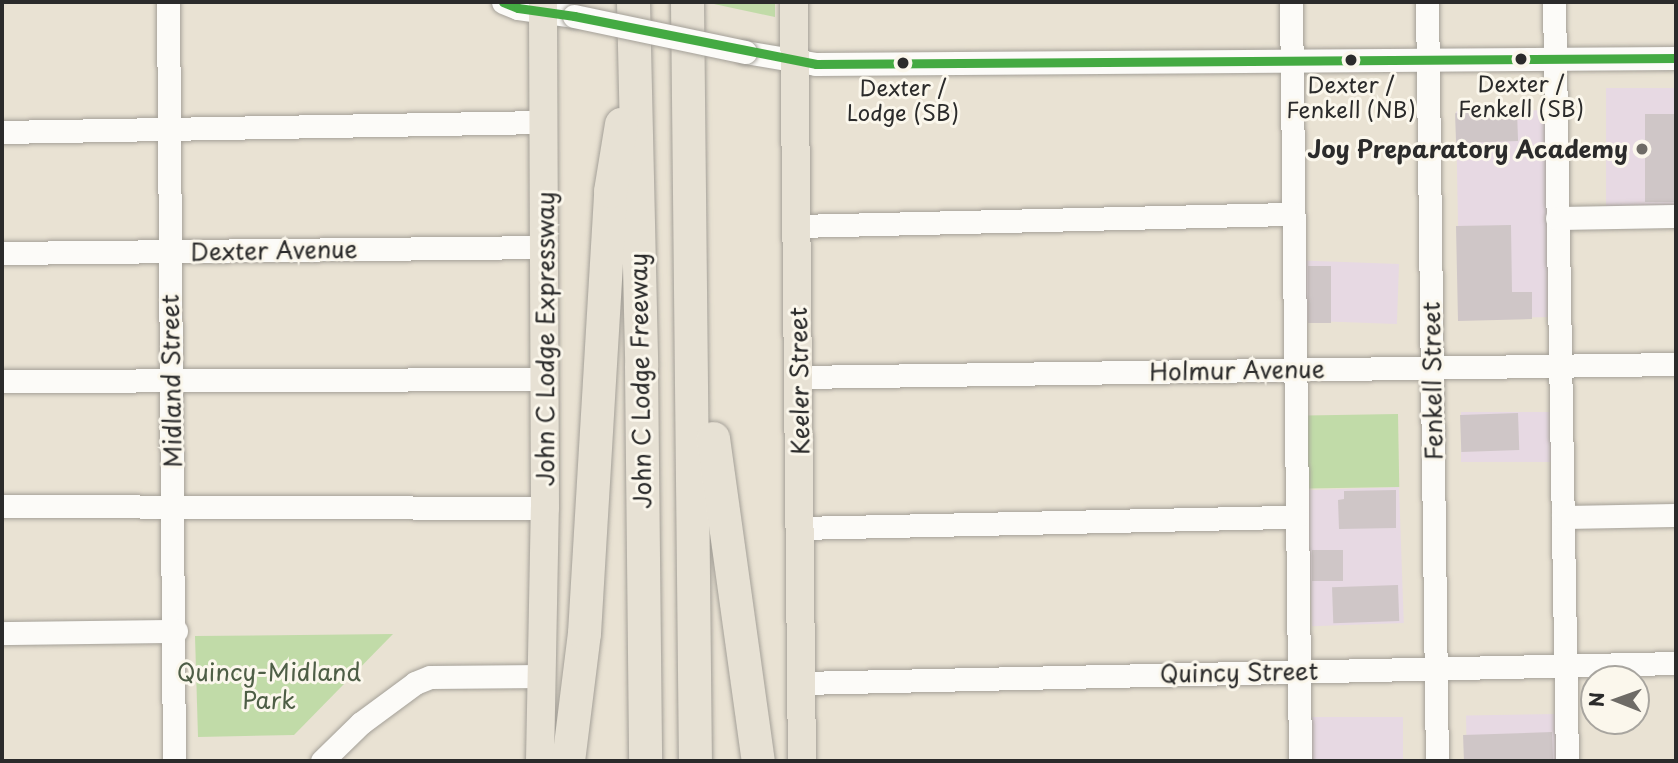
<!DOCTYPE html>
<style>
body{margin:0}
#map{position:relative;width:1678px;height:763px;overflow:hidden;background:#e9e2d3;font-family:"Playpen Sans",sans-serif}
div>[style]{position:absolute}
.built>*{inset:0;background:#e7d9e3;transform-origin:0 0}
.green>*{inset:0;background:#c1dba8;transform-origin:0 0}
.building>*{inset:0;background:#cfc6c7;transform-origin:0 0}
.roads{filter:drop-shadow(0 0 2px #a4a098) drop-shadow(0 0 2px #a4a098)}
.minor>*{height:23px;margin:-11.5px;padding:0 11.5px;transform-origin:11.5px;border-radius:11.5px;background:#fcfbf8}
.major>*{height:28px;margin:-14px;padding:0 14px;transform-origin:14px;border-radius:14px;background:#e7e1d4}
.highway>*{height:33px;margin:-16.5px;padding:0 16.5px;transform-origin:16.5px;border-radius:16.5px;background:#e7e1d4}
.bridges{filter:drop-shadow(0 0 2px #a4a098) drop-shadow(0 0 2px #a4a098)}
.minor-bridge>*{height:23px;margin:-11.5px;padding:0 11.5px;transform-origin:11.5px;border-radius:11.5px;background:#fcfbf8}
.bus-1>*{height:9px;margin:-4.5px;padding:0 4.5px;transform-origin:4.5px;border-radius:4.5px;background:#44aa42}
.dots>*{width:19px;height:19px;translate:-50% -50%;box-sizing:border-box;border:4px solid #fbf7ec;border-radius:50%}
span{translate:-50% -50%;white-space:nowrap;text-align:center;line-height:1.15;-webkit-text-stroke:6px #fbf7ec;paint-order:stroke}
.bus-label{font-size:22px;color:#2b2b2b}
.poi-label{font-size:24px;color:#2b2b2b;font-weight:700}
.right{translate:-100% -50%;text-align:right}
.street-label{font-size:24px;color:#2b2b2b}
.park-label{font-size:24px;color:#4e5e46}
.frame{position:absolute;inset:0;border:4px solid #2b2b2b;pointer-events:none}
.north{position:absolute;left:1580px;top:665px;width:70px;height:70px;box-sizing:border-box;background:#fbf7ec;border:2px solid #a8a59f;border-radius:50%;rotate:271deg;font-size:19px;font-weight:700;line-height:28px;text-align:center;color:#2b2b2b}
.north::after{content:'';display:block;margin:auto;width:24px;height:32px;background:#6e6b66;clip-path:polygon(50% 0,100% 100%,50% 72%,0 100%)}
</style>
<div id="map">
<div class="built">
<i style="left:1676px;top:88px;width:120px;height:70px;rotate:90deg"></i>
<i style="left:1549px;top:110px;width:207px;height:93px;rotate:89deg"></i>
<i style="left:1399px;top:264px;width:60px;height:97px;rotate:92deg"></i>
<i style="left:1553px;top:412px;width:50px;height:92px;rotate:90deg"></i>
<i style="left:1399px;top:487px;width:136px;height:92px;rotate:88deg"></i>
<i style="left:1559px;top:714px;width:47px;height:93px;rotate:89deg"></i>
<i style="left:1403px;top:717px;width:44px;height:95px;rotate:90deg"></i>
</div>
<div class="green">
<i style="clip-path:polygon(714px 2px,775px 2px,775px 17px,714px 4px)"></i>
<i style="left:1398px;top:414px;width:73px;height:92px;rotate:89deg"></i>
<i style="clip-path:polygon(393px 634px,294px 735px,198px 737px,195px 636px)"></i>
</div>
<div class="building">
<i style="left:1517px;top:111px;width:30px;height:62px;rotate:88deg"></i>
<i style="left:1645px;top:114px;width:31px;height:88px"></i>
<i style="clip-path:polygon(1511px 225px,1512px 292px,1532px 292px,1532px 319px,1458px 321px,1456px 226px)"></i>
<i style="left:1308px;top:266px;width:23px;height:57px"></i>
<i style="left:1518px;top:413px;width:37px;height:58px;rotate:88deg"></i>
<i style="clip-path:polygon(1396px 490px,1396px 528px,1339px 529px,1338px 500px,1344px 499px,1344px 491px)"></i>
<i style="left:1312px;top:550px;width:31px;height:31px"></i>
<i style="left:1398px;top:585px;width:36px;height:66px;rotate:88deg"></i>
<i style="left:1552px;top:732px;width:29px;height:89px;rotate:88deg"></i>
</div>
<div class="roads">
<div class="minor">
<i style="left:168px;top:2px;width:759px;rotate:89.55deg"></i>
<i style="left:503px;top:2px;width:16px;rotate:22deg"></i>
<i style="left:518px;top:8px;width:57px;rotate:8.1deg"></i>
<i style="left:1291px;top:2px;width:759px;rotate:89.32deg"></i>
<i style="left:1427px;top:2px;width:759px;rotate:89.25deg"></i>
<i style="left:1554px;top:2px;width:759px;rotate:89.02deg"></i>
<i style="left:745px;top:52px;width:72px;rotate:9.6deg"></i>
<i style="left:816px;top:64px;width:860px;rotate:-0.4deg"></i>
<i style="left:2px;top:132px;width:542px;rotate:-1.06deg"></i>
<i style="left:1557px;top:218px;width:119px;rotate:-1deg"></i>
<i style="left:797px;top:226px;width:496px;rotate:-1.4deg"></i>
<i style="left:2px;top:253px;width:544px;rotate:-0.63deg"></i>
<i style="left:799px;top:377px;width:877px;rotate:-0.85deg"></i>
<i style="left:2px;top:381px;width:543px;rotate:-0.21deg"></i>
<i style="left:2px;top:506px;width:543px;rotate:0.21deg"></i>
<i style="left:1563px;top:517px;width:113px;rotate:-1deg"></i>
<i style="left:800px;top:528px;width:496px;rotate:-1.3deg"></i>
<i style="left:2px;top:633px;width:174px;rotate:-0.7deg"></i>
<i style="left:802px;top:683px;width:874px;rotate:-1.31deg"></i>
<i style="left:322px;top:761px;width:54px;rotate:-44.3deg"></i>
<i style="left:361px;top:723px;width:67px;rotate:-36.5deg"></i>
<i style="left:415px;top:683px;width:16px;rotate:-22deg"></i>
<i style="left:430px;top:677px;width:112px;rotate:-0.5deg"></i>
</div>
<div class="major">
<i style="left:794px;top:2px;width:759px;rotate:89.4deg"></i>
<i style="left:540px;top:761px;width:253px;rotate:-88.9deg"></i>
<i style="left:545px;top:508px;width:506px;rotate:-90.23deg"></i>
</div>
<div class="highway">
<i style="left:633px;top:2px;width:364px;rotate:88.7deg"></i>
<i style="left:641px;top:366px;width:395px;rotate:89.4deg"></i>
<i style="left:687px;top:2px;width:759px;rotate:89.4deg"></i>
<i style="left:713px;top:438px;width:326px;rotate:82.1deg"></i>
<i style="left:568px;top:761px;width:129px;rotate:-82.9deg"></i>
<i style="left:584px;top:633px;width:443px;rotate:-86.6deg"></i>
<i style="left:610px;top:191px;width:68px;rotate:-80.7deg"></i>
</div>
</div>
<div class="bridges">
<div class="minor-bridge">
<i style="left:574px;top:16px;width:175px;rotate:11.9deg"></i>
</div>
</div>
<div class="bus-1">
<i style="left:503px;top:2px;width:16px;rotate:22deg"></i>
<i style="left:518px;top:8px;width:57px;rotate:8.1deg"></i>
<i style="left:574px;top:16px;width:247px;rotate:11.2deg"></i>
<i style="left:816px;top:64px;width:860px;rotate:-0.4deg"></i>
</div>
<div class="dots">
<i style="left:1521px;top:59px;background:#2b2b2b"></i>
<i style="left:1351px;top:60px;background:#2b2b2b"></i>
<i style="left:903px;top:63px;background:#2b2b2b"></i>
<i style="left:1642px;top:149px;background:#6e6b66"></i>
</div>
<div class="bus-label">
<span style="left:1521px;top:95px">Dexter /<br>Fenkell (SB)</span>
<span style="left:1351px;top:96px">Dexter /<br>Fenkell (NB)</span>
<span style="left:903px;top:99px">Dexter /<br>Lodge (SB)</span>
</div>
<div class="poi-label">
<span class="right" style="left:1628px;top:149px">Joy Preparatory Academy</span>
</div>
<div class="street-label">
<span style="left:274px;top:250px;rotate:-1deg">Dexter Avenue</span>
<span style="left:545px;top:339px;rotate:-90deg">John C Lodge Expressway</span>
<span style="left:1237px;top:370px;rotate:-1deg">Holmur Avenue</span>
<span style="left:171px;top:381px;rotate:-91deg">Midland Street</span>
<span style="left:640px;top:381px;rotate:-91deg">John C Lodge Freeway</span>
<span style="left:799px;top:381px;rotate:-91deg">Keeler Street</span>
<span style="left:1432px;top:381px;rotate:-91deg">Fenkell Street</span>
<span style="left:1239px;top:672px;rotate:-1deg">Quincy Street</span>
</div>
<div class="park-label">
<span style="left:269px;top:686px">Quincy-Midland<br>Park</span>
</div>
<div class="frame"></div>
<div class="north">N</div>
</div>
